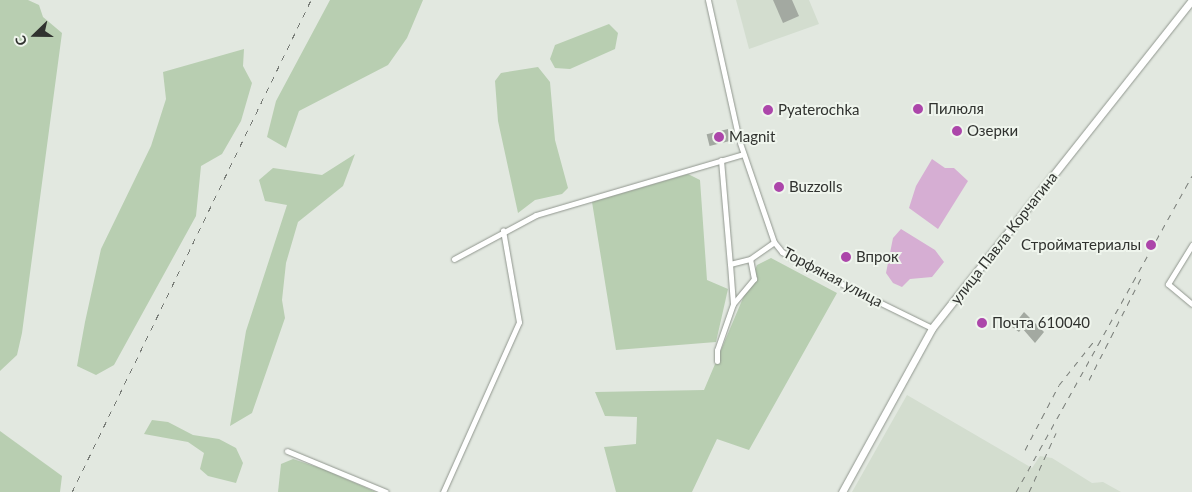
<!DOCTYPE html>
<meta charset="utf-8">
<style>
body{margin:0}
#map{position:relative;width:1192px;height:492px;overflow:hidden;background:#e2e8e0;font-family:Lato,sans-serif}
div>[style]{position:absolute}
.built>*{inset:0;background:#d3ddcf}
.green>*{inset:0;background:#b8ceb1}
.water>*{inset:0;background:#d6aed3}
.building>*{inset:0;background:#a3a9a1;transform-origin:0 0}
.roads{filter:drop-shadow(0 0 1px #90968e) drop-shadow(0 0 1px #90968e)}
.minor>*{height:5px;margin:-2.5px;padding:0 2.5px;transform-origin:2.5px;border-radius:2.5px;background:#fff}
.secondary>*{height:7px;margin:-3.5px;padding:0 3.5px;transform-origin:3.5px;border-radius:3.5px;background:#fff}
.rail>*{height:1px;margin-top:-0.5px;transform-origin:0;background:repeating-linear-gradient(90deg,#797d78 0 6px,transparent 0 12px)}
.dots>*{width:14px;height:14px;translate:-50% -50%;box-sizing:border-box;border:2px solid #eff5ed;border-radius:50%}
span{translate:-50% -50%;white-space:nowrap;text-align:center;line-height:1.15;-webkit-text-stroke:4px #eff5ed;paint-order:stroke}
.poi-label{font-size:15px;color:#30322f}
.left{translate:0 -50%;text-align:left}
.right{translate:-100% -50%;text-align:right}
.street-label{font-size:15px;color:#30322f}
.north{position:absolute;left:10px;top:10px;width:50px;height:50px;-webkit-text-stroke:4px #eff5ed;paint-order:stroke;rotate:248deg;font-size:14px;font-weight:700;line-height:20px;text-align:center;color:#30322f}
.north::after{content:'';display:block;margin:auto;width:18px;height:22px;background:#30322f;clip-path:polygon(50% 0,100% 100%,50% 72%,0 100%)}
</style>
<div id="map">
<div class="built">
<i style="clip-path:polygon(736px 0,809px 0,819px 24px,749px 49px)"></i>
<i style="clip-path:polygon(907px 395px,1032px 468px,1040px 456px,1052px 458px,1092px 483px,1103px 482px,1121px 492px,852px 492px)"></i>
</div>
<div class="green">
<i style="clip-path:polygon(0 0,28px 0,39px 5px,43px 17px,62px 33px,22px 333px,17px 355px,0 371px)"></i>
<i style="clip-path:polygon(330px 0,423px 0,407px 38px,388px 65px,299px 111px,286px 148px,267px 137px,276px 101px)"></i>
<i style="clip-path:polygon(609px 24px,618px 33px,615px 49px,570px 69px,555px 68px,550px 59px,555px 45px)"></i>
<i style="clip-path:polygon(244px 49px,243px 66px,252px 83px,241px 121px,222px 154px,201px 166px,196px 216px,114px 365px,96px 375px,77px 366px,85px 322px,101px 249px,151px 146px,166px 99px,163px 72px)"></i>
<i style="clip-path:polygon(538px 67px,550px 82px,555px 140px,568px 188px,562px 194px,535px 200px,518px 213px,498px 121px,495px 81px,501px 73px)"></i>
<i style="clip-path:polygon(355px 154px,343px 186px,298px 222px,286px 263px,282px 300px,285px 318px,252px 413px,230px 426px,246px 331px,287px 205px,265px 201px,259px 180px,273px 168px,322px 175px)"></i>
<i style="clip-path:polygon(688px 174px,700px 180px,707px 280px,728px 289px,716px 342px,616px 350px,592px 202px)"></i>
<i style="clip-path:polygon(771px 258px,837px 293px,749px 450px,717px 439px,692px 492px,616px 492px,604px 447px,636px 444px,637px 417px,605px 416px,595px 392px,704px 390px,757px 265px)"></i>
<i style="clip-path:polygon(152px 420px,168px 422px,193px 435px,219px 439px,236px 448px,243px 463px,236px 483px,208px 476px,200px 469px,204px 453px,188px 442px,144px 434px)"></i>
<i style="clip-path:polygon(0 431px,62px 476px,60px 492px,0 492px)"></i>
<i style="clip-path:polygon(293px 459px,323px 469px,376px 492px,278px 492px,281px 464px)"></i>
</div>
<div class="water">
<i style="clip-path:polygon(932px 159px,945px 168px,954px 168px,968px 181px,938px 229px,909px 208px,916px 186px)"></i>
<i style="clip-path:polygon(901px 229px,935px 250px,944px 262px,932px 277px,910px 279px,902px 287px,893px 283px,886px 273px,893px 238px)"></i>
</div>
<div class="building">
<i style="clip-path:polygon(773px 0,792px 0,799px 16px,783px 23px)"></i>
<i style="left:728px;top:129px;width:12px;height:22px;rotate:76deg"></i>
<i style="clip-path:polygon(1024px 312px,1044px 332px,1035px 343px,1022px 328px,1019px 332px,1012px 327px)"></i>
</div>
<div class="roads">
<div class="minor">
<i style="left:708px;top:0;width:143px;rotate:77.5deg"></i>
<i style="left:739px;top:140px;width:108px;rotate:71.1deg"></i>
<i style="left:774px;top:242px;width:13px;rotate:51deg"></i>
<i style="left:782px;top:252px;width:55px;rotate:28.4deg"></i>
<i style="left:830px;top:278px;width:114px;rotate:26.1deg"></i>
<i style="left:721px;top:160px;width:104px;rotate:85.1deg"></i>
<i style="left:730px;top:264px;width:21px;rotate:-14deg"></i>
<i style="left:750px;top:259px;width:29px;rotate:-35deg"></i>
<i style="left:1192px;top:245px;width:46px;rotate:121.6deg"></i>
<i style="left:1168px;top:284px;width:31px;rotate:40deg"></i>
<i style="left:454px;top:259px;width:93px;rotate:-28.2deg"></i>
<i style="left:536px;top:215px;width:216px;rotate:-16.4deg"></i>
<i style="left:730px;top:264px;width:40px;rotate:85.7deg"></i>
<i style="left:717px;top:361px;width:11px;rotate:-90deg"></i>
<i style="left:717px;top:350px;width:49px;rotate:-70.8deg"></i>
<i style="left:733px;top:304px;width:33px;rotate:-50deg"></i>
<i style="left:754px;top:279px;width:20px;rotate:-101deg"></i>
<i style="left:287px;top:451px;width:107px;rotate:22.5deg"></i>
<i style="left:443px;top:492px;width:186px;rotate:-65.9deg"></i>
<i style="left:519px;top:322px;width:93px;rotate:-99.9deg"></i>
</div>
<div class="secondary">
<i style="left:842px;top:492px;width:187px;rotate:-61.2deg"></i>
<i style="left:932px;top:328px;width:419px;rotate:-51.6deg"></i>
</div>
</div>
<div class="rail">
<i style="left:1089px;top:380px;width:114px;rotate:-63deg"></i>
<i style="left:1025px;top:450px;width:73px;rotate:-62.4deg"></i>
<i style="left:1059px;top:385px;width:56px;rotate:-51.5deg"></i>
<i style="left:72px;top:492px;width:547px;rotate:-64.09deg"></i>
<i style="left:1016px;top:492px;width:362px;rotate:-60.9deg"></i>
<i style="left:1029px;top:492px;width:65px;rotate:-65.4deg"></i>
</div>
<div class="dots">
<i style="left:918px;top:109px;background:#ac46aa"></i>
<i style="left:768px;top:110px;background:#ac46aa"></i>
<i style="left:957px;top:131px;background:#ac46aa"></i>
<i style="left:719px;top:137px;background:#ac46aa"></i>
<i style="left:779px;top:187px;background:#ac46aa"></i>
<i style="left:1151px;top:245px;background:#ac46aa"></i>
<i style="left:846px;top:257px;background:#ac46aa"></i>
<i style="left:982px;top:323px;background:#ac46aa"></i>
</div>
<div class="poi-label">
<span class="left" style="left:928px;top:109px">Пилюля</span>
<span class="left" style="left:778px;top:110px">Pyaterochka</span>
<span class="left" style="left:967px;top:131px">Озерки</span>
<span class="left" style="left:729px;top:137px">Magnit</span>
<span class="left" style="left:789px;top:187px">Buzzolls</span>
<span class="right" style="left:1141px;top:245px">Стройматериалы</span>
<span class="left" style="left:856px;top:257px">Впрок</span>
<span class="left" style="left:992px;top:323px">Почта 610040</span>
</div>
<div class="street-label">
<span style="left:1004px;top:238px;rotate:-52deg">улица Павла Корчагина</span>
<span style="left:833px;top:277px;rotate:28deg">Торфяная улица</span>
</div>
<div class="north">С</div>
</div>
